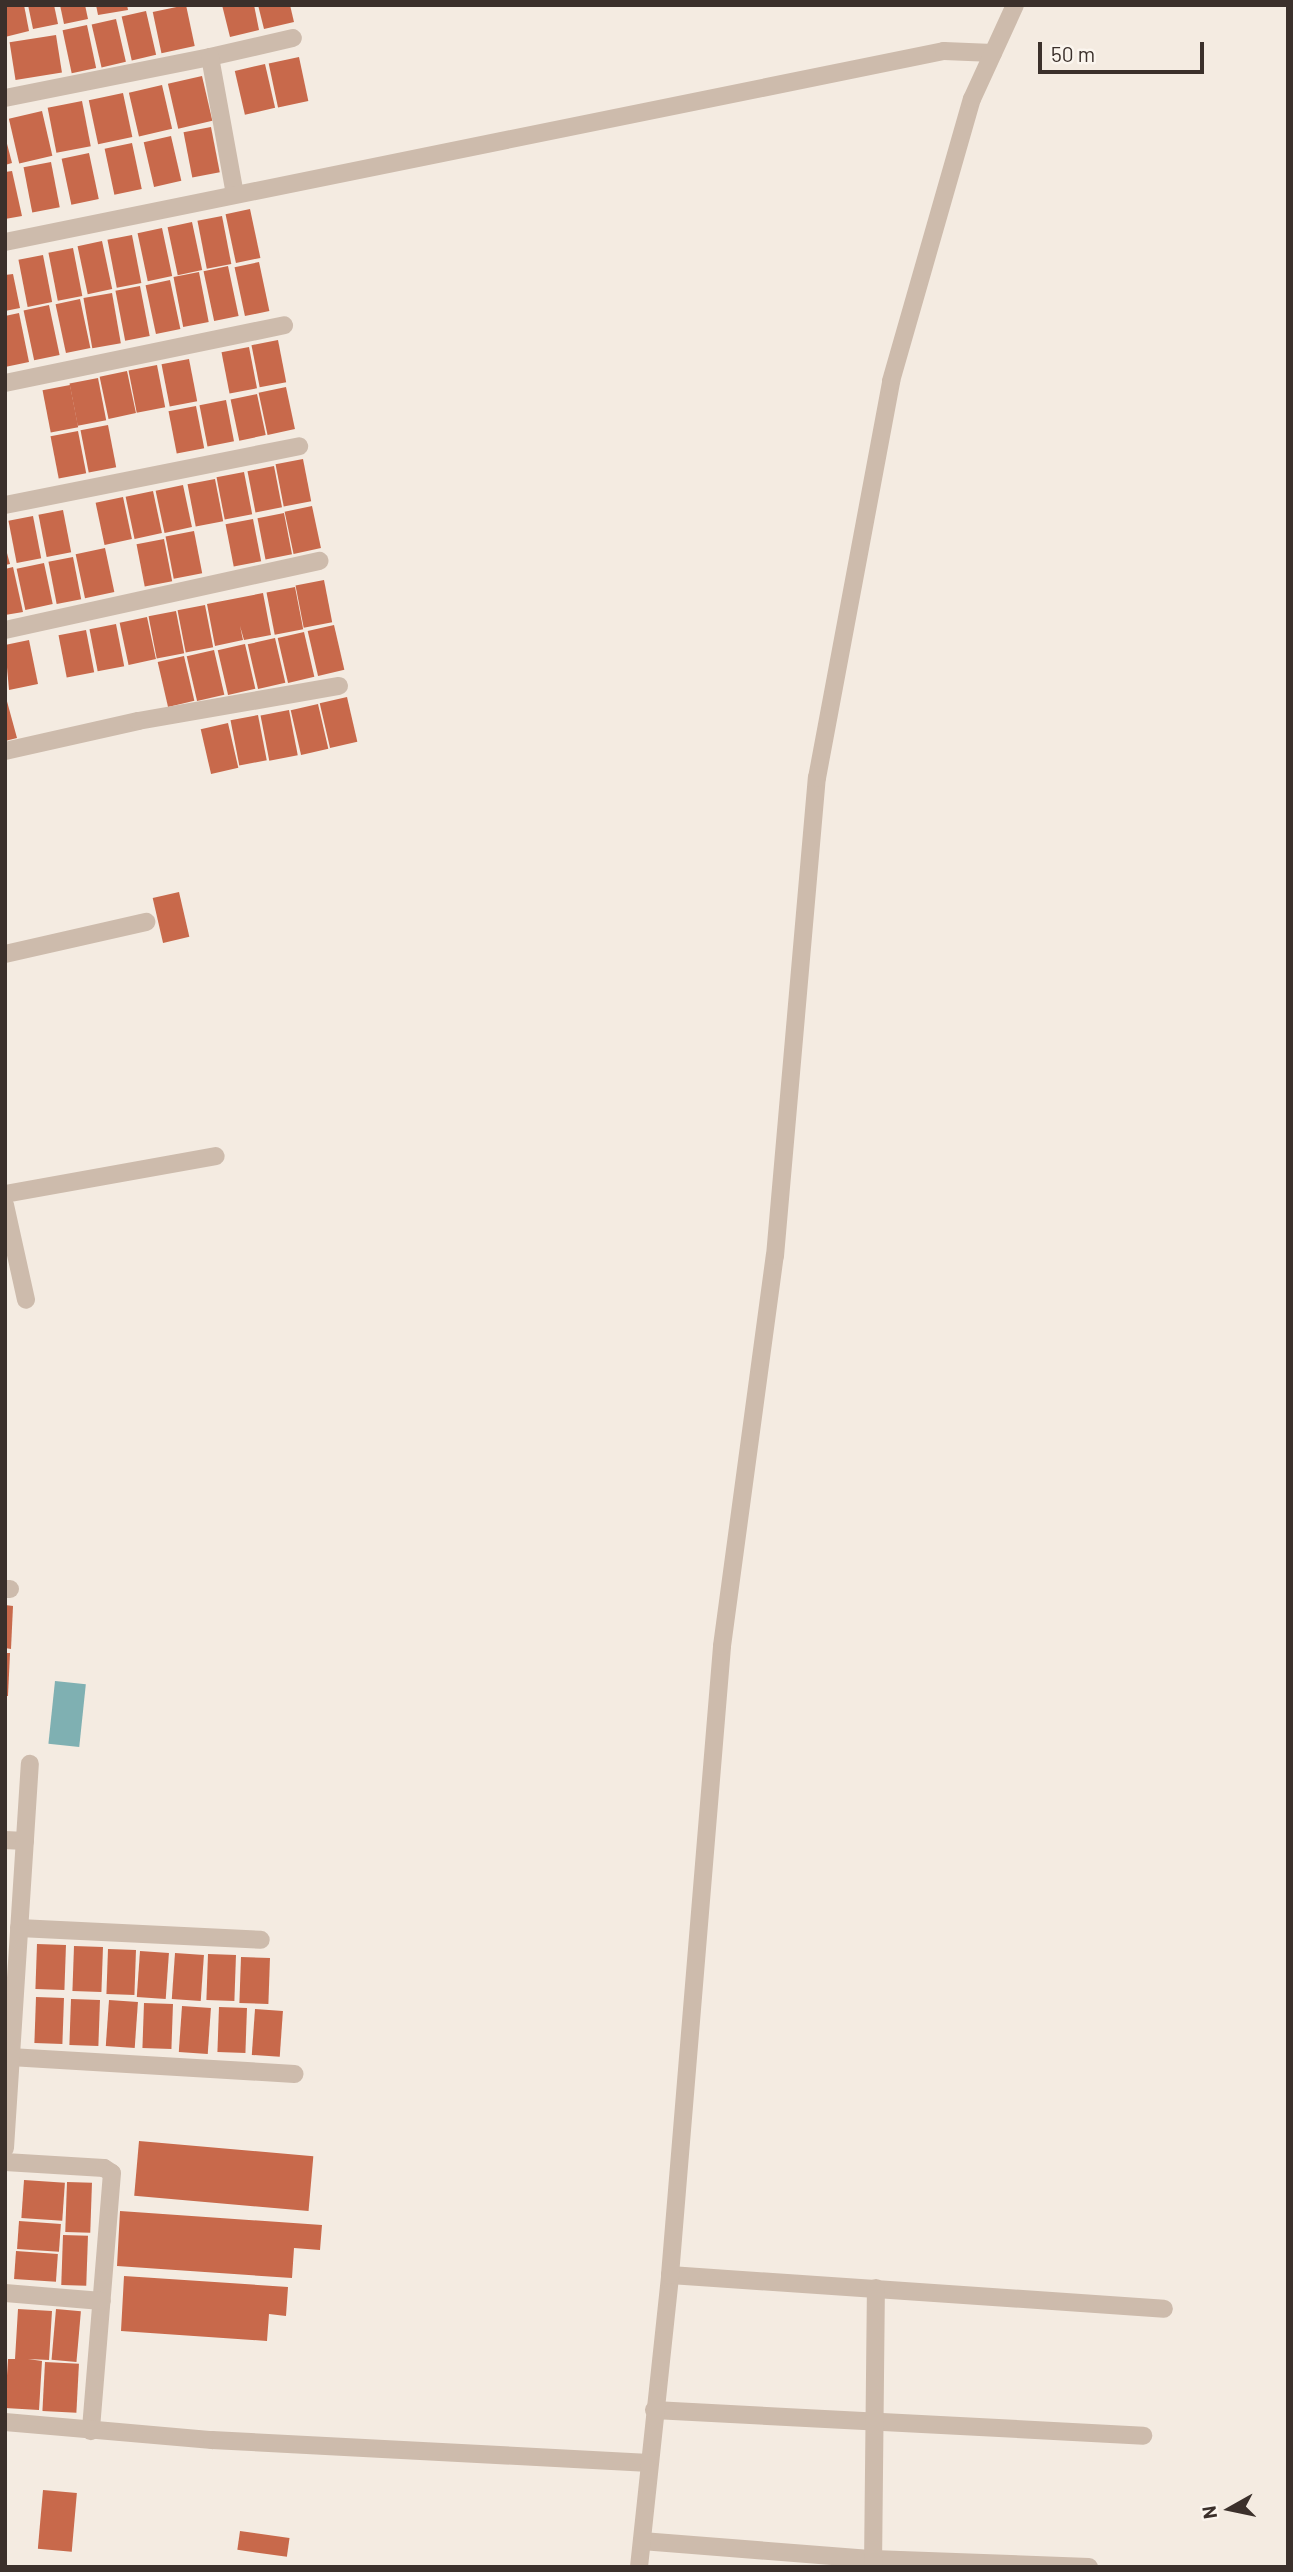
<!DOCTYPE html>
<style>
body{margin:0}
#map{position:relative;width:1293px;height:2572px;overflow:hidden;background:#f4ebe1;font-family:Barlow,sans-serif}
div>[style]{position:absolute}
.water>*{inset:0;background:#7fb0b2;transform-origin:0 0}
.building>*{inset:0;background:#c8694b;transform-origin:0 0}
.minor>*{height:18px;margin:-9px;padding:0 9px;transform-origin:9px;border-radius:9px;background:#cdbbac}
.tertiary>*{height:18px;margin:-9px;padding:0 9px;transform-origin:9px;border-radius:9px;background:#cdbbac}
span{translate:-50% -50%;white-space:nowrap;text-align:center;line-height:1.15;-webkit-text-stroke:5px #fbf5ee;paint-order:stroke}
.frame{position:absolute;inset:0;border:7px solid #3b302b;pointer-events:none}
.north{position:absolute;left:1195px;top:2474px;width:70px;height:70px;-webkit-text-stroke:5px #fbf5ee;paint-order:stroke;rotate:261deg;font-size:19px;font-weight:700;line-height:28px;text-align:center;color:#3b302b}
.north::after{content:'';display:block;margin:auto;width:24px;height:32px;background:#3b302b;clip-path:polygon(50% 0,100% 100%,50% 72%,0 100%)}
.scale{position:absolute;left:1038px;top:42px;width:166px;height:32px;box-sizing:border-box;border:4px solid #3b302b;border-top:0;padding-left:9px;font-size:21px;line-height:24px;white-space:nowrap;color:#3b302b;-webkit-text-stroke:5px #fbf5ee;paint-order:stroke}
</style>
<div id="map">
<div class="water">
<i style="left:55px;top:1681px;width:31px;height:63px;rotate:6deg"></i>
</div>
<div class="building">
<i style="clip-path:polygon(5px 5px,24px 5px,29px 31px,5px 37px)"></i>
<i style="clip-path:polygon(28px 5px,54px 5px,58px 24px,33px 29px)"></i>
<i style="clip-path:polygon(60px 5px,85px 5px,88px 19px,64px 24px)"></i>
<i style="clip-path:polygon(96px 5px,127px 5px,128px 10px,98px 15px)"></i>
<i style="left:186px;top:5px;width:42px;height:34px;rotate:78deg"></i>
<i style="clip-path:polygon(222px 5px,254px 5px,259px 30px,230px 37px)"></i>
<i style="clip-path:polygon(258px 5px,290px 5px,294px 22px,264px 29px)"></i>
<i style="left:146px;top:11px;width:45px;height:25px;rotate:77deg"></i>
<i style="left:116px;top:19px;width:44px;height:25px;rotate:77deg"></i>
<i style="left:87px;top:25px;width:44px;height:25px;rotate:78deg"></i>
<i style="left:56px;top:35px;width:38px;height:47px;rotate:81deg"></i>
<i style="left:299px;top:57px;width:45px;height:31px;rotate:78deg"></i>
<i style="left:265px;top:64px;width:45px;height:31px;rotate:77deg"></i>
<i style="left:202px;top:76px;width:46px;height:35px;rotate:77deg"></i>
<i style="left:162px;top:85px;width:45px;height:34px;rotate:77deg"></i>
<i style="left:123px;top:93px;width:45px;height:35px;rotate:78deg"></i>
<i style="left:82px;top:101px;width:46px;height:35px;rotate:79deg"></i>
<i style="left:42px;top:111px;width:46px;height:34px;rotate:77deg"></i>
<i style="left:211px;top:127px;width:46px;height:28px;rotate:79deg"></i>
<i style="clip-path:polygon(5px 136px,12px 163px,5px 165px)"></i>
<i style="left:171px;top:136px;width:46px;height:28px;rotate:77deg"></i>
<i style="left:132px;top:143px;width:47px;height:28px;rotate:78deg"></i>
<i style="left:89px;top:153px;width:47px;height:28px;rotate:78deg"></i>
<i style="left:51px;top:162px;width:46px;height:28px;rotate:79deg"></i>
<i style="clip-path:polygon(12px 171px,22px 216px,5px 219px,5px 172px)"></i>
<i style="left:250px;top:209px;width:50px;height:25px;rotate:78deg"></i>
<i style="left:222px;top:216px;width:49px;height:25px;rotate:79deg"></i>
<i style="left:192px;top:222px;width:49px;height:25px;rotate:78deg"></i>
<i style="left:162px;top:228px;width:49px;height:25px;rotate:78deg"></i>
<i style="left:132px;top:235px;width:49px;height:25px;rotate:79deg"></i>
<i style="left:102px;top:241px;width:49px;height:25px;rotate:78deg"></i>
<i style="left:73px;top:248px;width:49px;height:25px;rotate:79deg"></i>
<i style="left:43px;top:255px;width:48px;height:25px;rotate:79deg"></i>
<i style="left:259px;top:262px;width:50px;height:25px;rotate:78deg"></i>
<i style="left:228px;top:266px;width:51px;height:25px;rotate:78deg"></i>
<i style="left:199px;top:272px;width:51px;height:26px;rotate:79deg"></i>
<i style="clip-path:polygon(13px 274px,20px 308px,5px 311px,5px 275px)"></i>
<i style="left:170px;top:280px;width:50px;height:25px;rotate:78deg"></i>
<i style="left:140px;top:286px;width:51px;height:25px;rotate:79deg"></i>
<i style="left:112px;top:293px;width:51px;height:29px;rotate:80deg"></i>
<i style="left:80px;top:299px;width:50px;height:25px;rotate:78deg"></i>
<i style="left:49px;top:305px;width:51px;height:26px;rotate:78deg"></i>
<i style="clip-path:polygon(19px 313px,29px 362px,5px 367px,5px 316px)"></i>
<i style="left:278px;top:340px;width:43px;height:27px;rotate:79deg"></i>
<i style="left:249px;top:347px;width:42px;height:28px;rotate:79deg"></i>
<i style="left:189px;top:359px;width:43px;height:28px;rotate:79deg"></i>
<i style="left:157px;top:365px;width:43px;height:29px;rotate:79deg"></i>
<i style="left:127px;top:371px;width:43px;height:28px;rotate:78deg"></i>
<i style="left:98px;top:378px;width:43px;height:29px;rotate:79deg"></i>
<i style="left:70px;top:385px;width:43px;height:28px;rotate:79deg"></i>
<i style="left:286px;top:387px;width:43px;height:28px;rotate:78deg"></i>
<i style="left:257px;top:394px;width:42px;height:27px;rotate:78deg"></i>
<i style="left:226px;top:400px;width:42px;height:27px;rotate:79deg"></i>
<i style="left:196px;top:406px;width:43px;height:28px;rotate:79deg"></i>
<i style="left:108px;top:425px;width:43px;height:28px;rotate:79deg"></i>
<i style="left:78px;top:431px;width:43px;height:28px;rotate:79deg"></i>
<i style="left:303px;top:459px;width:43px;height:28px;rotate:79deg"></i>
<i style="left:274px;top:466px;width:42px;height:27px;rotate:79deg"></i>
<i style="left:244px;top:472px;width:43px;height:28px;rotate:79deg"></i>
<i style="left:215px;top:479px;width:43px;height:28px;rotate:79deg"></i>
<i style="left:183px;top:485px;width:43px;height:28px;rotate:78deg"></i>
<i style="left:153px;top:491px;width:43px;height:28px;rotate:78deg"></i>
<i style="left:123px;top:497px;width:43px;height:28px;rotate:78deg"></i>
<i style="left:312px;top:506px;width:43px;height:28px;rotate:78deg"></i>
<i style="left:63px;top:510px;width:43px;height:25px;rotate:79deg"></i>
<i style="left:284px;top:513px;width:42px;height:27px;rotate:79deg"></i>
<i style="left:33px;top:516px;width:43px;height:25px;rotate:79deg"></i>
<i style="left:253px;top:519px;width:43px;height:28px;rotate:79deg"></i>
<i style="left:194px;top:531px;width:43px;height:29px;rotate:79deg"></i>
<i style="left:164px;top:539px;width:43px;height:28px;rotate:79deg"></i>
<i style="clip-path:polygon(5px 546px,10px 564px,5px 565px)"></i>
<i style="left:105px;top:548px;width:45px;height:30px;rotate:78deg"></i>
<i style="left:73px;top:557px;width:43px;height:25px;rotate:79deg"></i>
<i style="left:44px;top:563px;width:42px;height:28px;rotate:78deg"></i>
<i style="clip-path:polygon(13px 567px,23px 612px,5px 615px,5px 569px)"></i>
<i style="left:324px;top:580px;width:43px;height:29px;rotate:79deg"></i>
<i style="left:295px;top:587px;width:43px;height:29px;rotate:79deg"></i>
<i style="clip-path:polygon(263px 593px,271px 635px,244px 640px,240px 626px,243px 640px,215px 646px,207px 604px)"></i>
<i style="left:205px;top:605px;width:43px;height:28px;rotate:79deg"></i>
<i style="left:176px;top:611px;width:43px;height:28px;rotate:79deg"></i>
<i style="left:147px;top:617px;width:43px;height:28px;rotate:78deg"></i>
<i style="left:116px;top:624px;width:43px;height:27px;rotate:79deg"></i>
<i style="left:334px;top:625px;width:46px;height:27px;rotate:77deg"></i>
<i style="left:86px;top:630px;width:43px;height:28px;rotate:79deg"></i>
<i style="left:304px;top:632px;width:46px;height:27px;rotate:77deg"></i>
<i style="left:275px;top:638px;width:46px;height:28px;rotate:77deg"></i>
<i style="clip-path:polygon(29px 640px,38px 684px,9px 690px,5px 645px)"></i>
<i style="left:245px;top:644px;width:46px;height:28px;rotate:77deg"></i>
<i style="left:214px;top:650px;width:46px;height:28px;rotate:77deg"></i>
<i style="left:184px;top:656px;width:46px;height:27px;rotate:77deg"></i>
<i style="clip-path:polygon(5px 694px,17px 738px,5px 741px)"></i>
<i style="left:347px;top:697px;width:46px;height:28px;rotate:77deg"></i>
<i style="left:318px;top:704px;width:46px;height:28px;rotate:77deg"></i>
<i style="left:289px;top:710px;width:46px;height:29px;rotate:79deg"></i>
<i style="left:258px;top:715px;width:46px;height:28px;rotate:79deg"></i>
<i style="left:228px;top:723px;width:46px;height:28px;rotate:77deg"></i>
<i style="left:179px;top:892px;width:46px;height:27px;rotate:77deg"></i>
<i style="clip-path:polygon(5px 1605px,13px 1606px,11px 1649px,5px 1648px)"></i>
<i style="clip-path:polygon(5px 1653px,10px 1653px,8px 1696px,5px 1696px)"></i>
<i style="left:37px;top:1944px;width:29px;height:45px;rotate:2deg"></i>
<i style="left:74px;top:1946px;width:29px;height:45px;rotate:2deg"></i>
<i style="left:108px;top:1949px;width:28px;height:45px;rotate:2deg"></i>
<i style="left:140px;top:1951px;width:29px;height:46px;rotate:4deg"></i>
<i style="left:175px;top:1953px;width:29px;height:46px;rotate:4deg"></i>
<i style="left:208px;top:1954px;width:28px;height:46px;rotate:2deg"></i>
<i style="left:241px;top:1957px;width:29px;height:46px;rotate:2deg"></i>
<i style="left:36px;top:1997px;width:28px;height:46px;rotate:2deg"></i>
<i style="left:71px;top:1999px;width:29px;height:46px;rotate:2deg"></i>
<i style="left:109px;top:2000px;width:29px;height:46px;rotate:4deg"></i>
<i style="left:144px;top:2003px;width:29px;height:45px;rotate:2deg"></i>
<i style="left:182px;top:2006px;width:29px;height:46px;rotate:4deg"></i>
<i style="left:219px;top:2007px;width:28px;height:45px;rotate:2deg"></i>
<i style="left:255px;top:2009px;width:28px;height:46px;rotate:4deg"></i>
<i style="left:139px;top:2141px;width:175px;height:55px;rotate:5deg"></i>
<i style="left:24px;top:2180px;width:41px;height:38px;rotate:4deg"></i>
<i style="left:67px;top:2182px;width:25px;height:50px;rotate:2deg"></i>
<i style="clip-path:polygon(120px 2211px,322px 2225px,320px 2250px,294px 2248px,292px 2278px,117px 2266px)"></i>
<i style="left:19px;top:2221px;width:42px;height:28px;rotate:4deg"></i>
<i style="left:63px;top:2235px;width:25px;height:50px;rotate:2deg"></i>
<i style="left:16px;top:2251px;width:42px;height:28px;rotate:4deg"></i>
<i style="clip-path:polygon(124px 2276px,288px 2287px,286px 2316px,269px 2314px,267px 2341px,121px 2331px)"></i>
<i style="clip-path:polygon(18px 2309px,52px 2311px,49px 2360px,28px 2359px,42px 2361px,39px 2410px,5px 2408px,8px 2359px,15px 2359px)"></i>
<i style="left:56px;top:2309px;width:25px;height:51px;rotate:5deg"></i>
<i style="left:45px;top:2362px;width:34px;height:49px;rotate:3deg"></i>
<i style="left:43px;top:2490px;width:34px;height:59px;rotate:5deg"></i>
<i style="left:240px;top:2531px;width:50px;height:19px;rotate:8deg"></i>
</div>
<div class="minor">
<i style="left:210px;top:57px;width:85px;rotate:-12.9deg"></i>
<i style="left:5px;top:98px;width:209px;rotate:-11.3deg"></i>
<i style="left:210px;top:57px;width:139px;rotate:79.7deg"></i>
<i style="left:5px;top:242px;width:958px;rotate:-11.5deg"></i>
<i style="left:944px;top:51px;width:49px;rotate:2.3deg"></i>
<i style="left:5px;top:383px;width:285px;rotate:-11.7deg"></i>
<i style="left:5px;top:505px;width:300px;rotate:-11.3deg"></i>
<i style="left:5px;top:630px;width:322px;rotate:-12.4deg"></i>
<i style="left:5px;top:751px;width:136px;rotate:-12.7deg"></i>
<i style="left:138px;top:721px;width:204px;rotate:-9.9deg"></i>
<i style="left:5px;top:954px;width:145px;rotate:-12.8deg"></i>
<i style="left:5px;top:1194px;width:214px;rotate:-10.2deg"></i>
<i style="left:5px;top:1205px;width:97px;rotate:77.5deg"></i>
<i style="left:5px;top:1589px;width:5px"></i>
<i style="left:5px;top:1840px;width:20px;rotate:3deg"></i>
<i style="left:19px;top:1928px;width:242px;rotate:2.8deg"></i>
<i style="left:10px;top:2057px;width:285px;rotate:3.4deg"></i>
<i style="left:5px;top:2148px;width:385px;rotate:-86.3deg"></i>
<i style="left:5px;top:2162px;width:99px;rotate:3.5deg"></i>
<i style="left:104px;top:2168px;width:9px;rotate:32deg"></i>
<i style="left:112px;top:2173px;width:259px;rotate:94.7deg"></i>
<i style="left:670px;top:2275px;width:495px;rotate:3.9deg"></i>
<i style="left:5px;top:2293px;width:97px;rotate:4.7deg"></i>
<i style="left:654px;top:2410px;width:490px;rotate:3deg"></i>
<i style="left:5px;top:2422px;width:208px;rotate:5deg"></i>
<i style="left:212px;top:2440px;width:438px;rotate:3deg"></i>
<i style="left:642px;top:2541px;width:232px;rotate:4.5deg"></i>
<i style="left:873px;top:2559px;width:216px;rotate:2.1deg"></i>
<i style="left:873px;top:2567px;width:279px;rotate:-89.4deg"></i>
</div>
<div class="tertiary">
<i style="left:639px;top:2567px;width:294px;rotate:-83.9deg"></i>
<i style="left:670px;top:2275px;width:631px;rotate:-85.27deg"></i>
<i style="left:722px;top:1646px;width:394px;rotate:-82.3deg"></i>
<i style="left:775px;top:1256px;width:480px;rotate:-85deg"></i>
<i style="left:817px;top:778px;width:404px;rotate:-79.4deg"></i>
<i style="left:891px;top:381px;width:293px;rotate:-74deg"></i>
<i style="left:972px;top:99px;width:103px;rotate:-65.4deg"></i>
</div>
<div class="frame"></div>
<div class="north">N</div>
<div class="scale">50 m</div>
</div>
